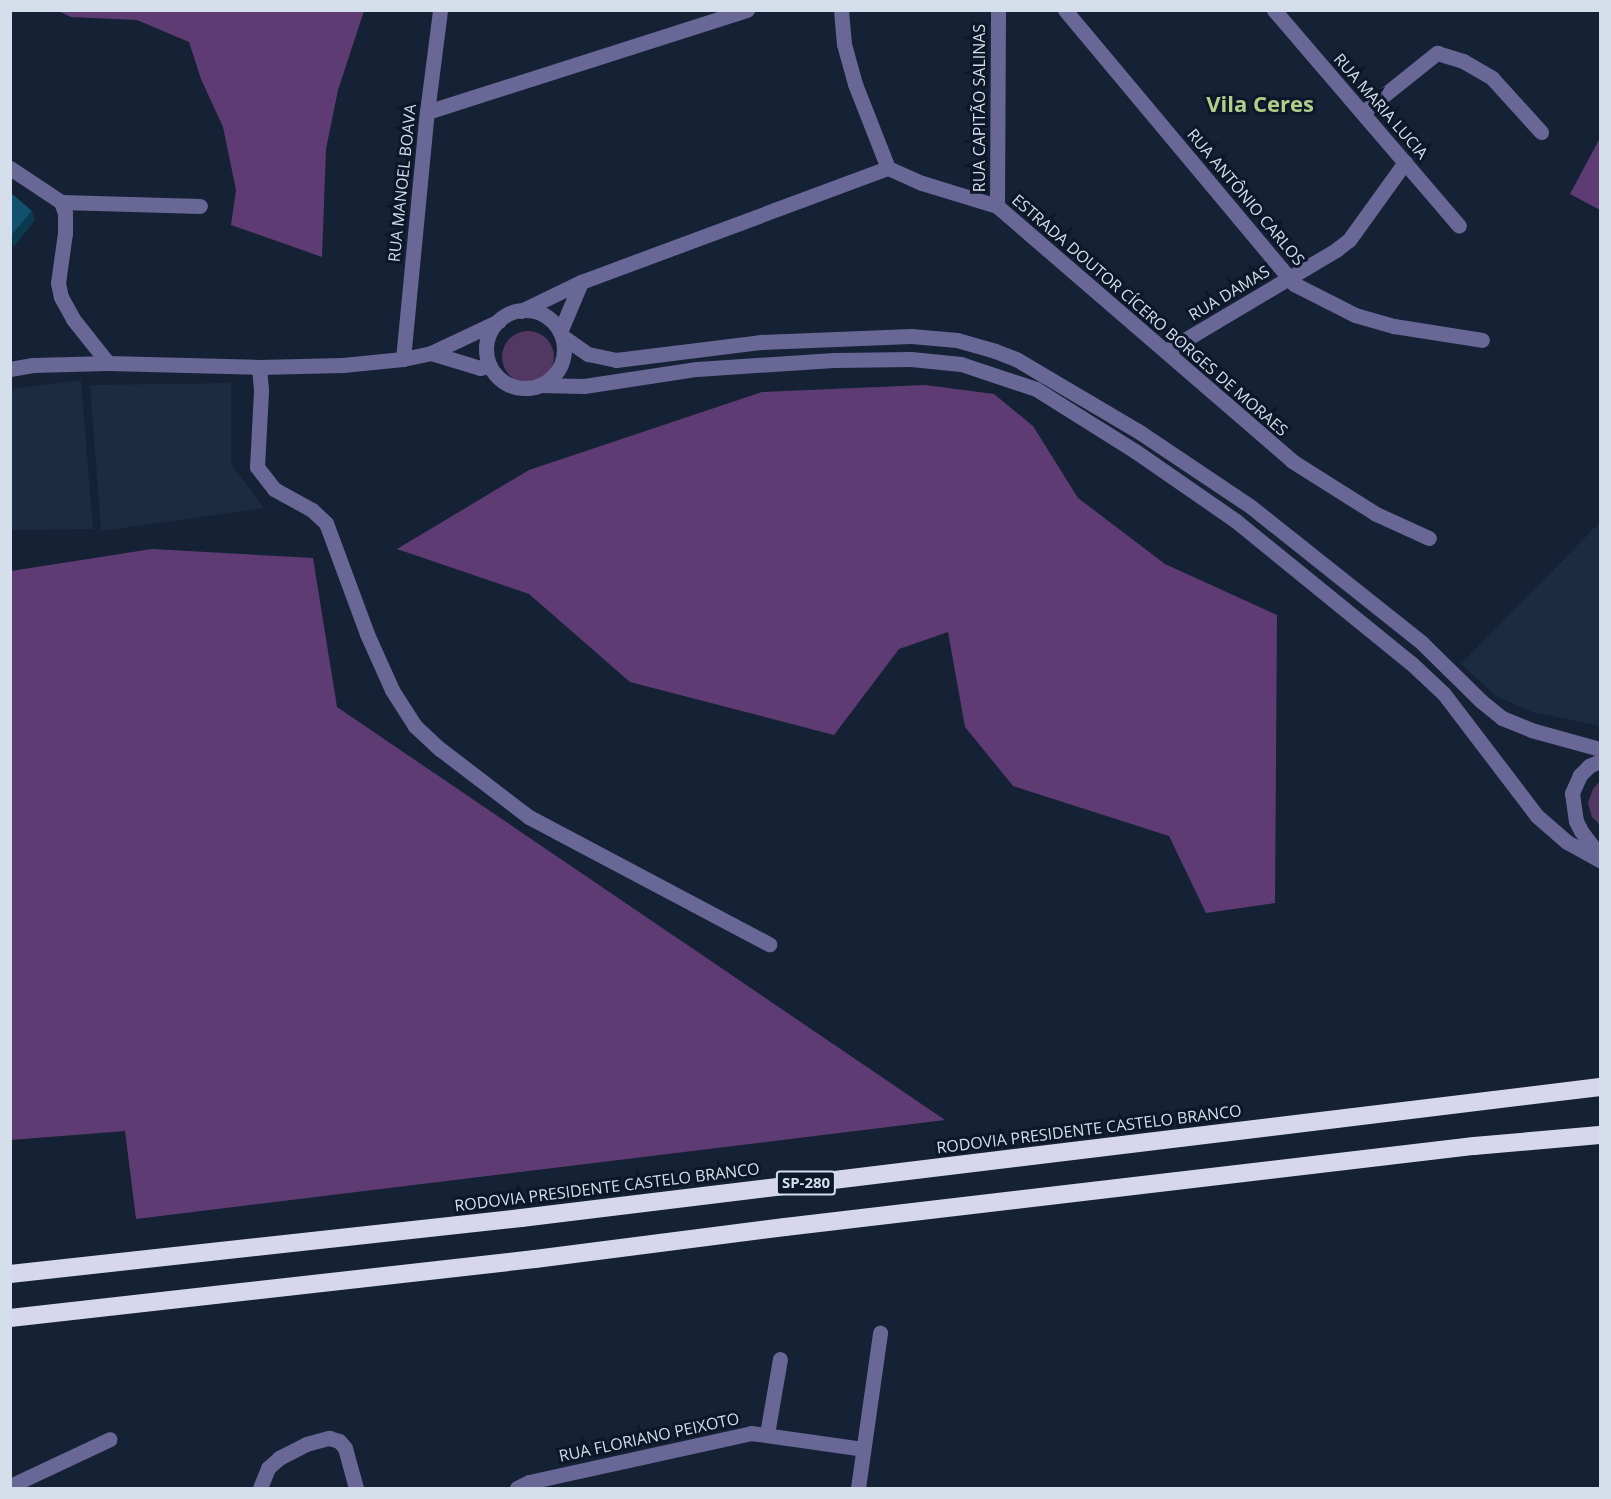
<!DOCTYPE html>
<meta charset="utf-8">
<style>
body{margin:0}
#map{position:relative;width:1611px;height:1499px;overflow:hidden;background:#152134;font-family:"Open Sans",sans-serif}
div>[style]{position:absolute}
.built>*{inset:0;background:#1b2b42}
.green>*{inset:0;background:#523763}
.round{border-radius:50%}
.forest>*{inset:0;background:#5e3c73}
.minor>*{height:15px;margin:-7.5px;padding:0 7.5px;transform-origin:7.5px;border-radius:7.5px;background:#696795}
.minor>.ring{margin:-7.5px;padding:0;box-sizing:content-box;background:none;border:15px solid #696795;border-radius:50%}
.highway>*{height:18px;margin:-9px;padding:0 9px;transform-origin:9px;border-radius:9px;background:#d6d7ee}
.shaded-wall>*{inset:0;background:#0b394d}
.building>*{inset:0;background:#10526e}
span{translate:-50% -50%;white-space:nowrap;text-align:center;line-height:1.15;-webkit-text-stroke:6px #0c182a;paint-order:stroke}
.shield-label span{padding:2px 4px;background:#0c182a;border:2px solid;border-radius:4px;-webkit-text-stroke-width:0}
.shield-label{font-size:15px;color:#d5deeb;font-weight:700}
.street-label{font-size:16px;color:#d5deeb}
.district-label{font-size:22px;color:#b0cf88;font-weight:700}
.frame{position:absolute;inset:0;border:12px solid #d5deeb;pointer-events:none}
</style>
<div id="map">
<div class="built">
<i style="clip-path:polygon(81px 380px,93px 529px,11px 530px,11px 389px)"></i>
<i style="clip-path:polygon(231px 383px,231px 464px,264px 508px,101px 531px,90px 385px)"></i>
<i style="clip-path:polygon(1600px 522px,1600px 726px,1532px 712px,1496px 696px,1461px 664px)"></i>
</div>
<div class="green">
<i class="round" style="left:502px;top:331px;width:52px;height:52px"></i>
<i style="clip-path:polygon(1600px 781px,1600px 825px,1592px 817px,1588px 803px,1593px 789px)"></i>
</div>
<div class="forest">
<i style="clip-path:polygon(58px 11px,364px 11px,338px 90px,326px 149px,322px 257px,231px 225px,236px 190px,223px 127px,201px 79px,189px 42px,137px 20px,71px 17px)"></i>
<i style="clip-path:polygon(1600px 138px,1600px 210px,1570px 194px)"></i>
<i style="clip-path:polygon(925px 385px,994px 394px,1033px 426px,1078px 498px,1165px 564px,1277px 615px,1275px 903px,1206px 913px,1169px 836px,1013px 786px,965px 727px,948px 632px,899px 649px,834px 735px,630px 682px,529px 594px,397px 549px,529px 470px,762px 392px)"></i>
<i style="clip-path:polygon(152px 549px,313px 558px,337px 707px,945px 1120px,136px 1219px,125px 1131px,11px 1140px,11px 571px)"></i>
</div>
<div class="minor">
<i style="left:841px;top:10px;width:34px;rotate:85deg"></i>
<i style="left:844px;top:44px;width:41px;rotate:74.6deg"></i>
<i style="left:855px;top:84px;width:90px;rotate:68.6deg"></i>
<i style="left:1065px;top:10px;width:357px;rotate:50.1deg"></i>
<i style="left:1294px;top:284px;width:68px;rotate:26.9deg"></i>
<i style="left:1355px;top:315px;width:41px;rotate:15.8deg"></i>
<i style="left:1394px;top:326px;width:89px;rotate:9deg"></i>
<i style="left:1274px;top:10px;width:284px;rotate:49.4deg"></i>
<i style="left:427px;top:112px;width:336px;rotate:-17.7deg"></i>
<i style="left:1363px;top:112px;width:95px;rotate:-38.6deg"></i>
<i style="left:1437px;top:53px;width:27px;rotate:17deg"></i>
<i style="left:1463px;top:61px;width:34px;rotate:30deg"></i>
<i style="left:1492px;top:78px;width:73px;rotate:47.8deg"></i>
<i style="left:10px;top:168px;width:61px;rotate:33.7deg"></i>
<i style="left:61px;top:202px;width:139px;rotate:1.6deg"></i>
<i style="left:61px;top:202px;width:12px;rotate:70deg"></i>
<i style="left:65px;top:213px;width:20px;rotate:90deg"></i>
<i style="left:65px;top:233px;width:50px;rotate:98deg"></i>
<i style="left:58px;top:283px;width:14px;rotate:78deg"></i>
<i style="left:61px;top:297px;width:25px;rotate:61deg"></i>
<i style="left:73px;top:319px;width:56px;rotate:51.5deg"></i>
<i style="left:997px;top:206px;width:196px;rotate:-89.7deg"></i>
<i class="ring" style="left:486px;top:310px;width:63px;height:63px"></i>
<i style="left:521px;top:311px;width:67px;rotate:-25.8deg"></i>
<i style="left:581px;top:282px;width:327px;rotate:-20.4deg"></i>
<i style="left:888px;top:168px;width:37px;rotate:24deg"></i>
<i style="left:922px;top:183px;width:78px;rotate:17deg"></i>
<i style="left:997px;top:206px;width:390px;rotate:40.8deg"></i>
<i style="left:1292px;top:461px;width:99px;rotate:32.2deg"></i>
<i style="left:1376px;top:514px;width:58px;rotate:24.4deg"></i>
<i style="left:560px;top:332px;width:54px;rotate:-67.2deg"></i>
<i style="left:562px;top:336px;width:32px;rotate:35deg"></i>
<i style="left:588px;top:354px;width:29px;rotate:12deg"></i>
<i style="left:616px;top:360px;width:145px;rotate:-7.1deg"></i>
<i style="left:760px;top:342px;width:151px;rotate:-2.3deg"></i>
<i style="left:911px;top:336px;width:46px;rotate:5deg"></i>
<i style="left:957px;top:340px;width:40px;rotate:16deg"></i>
<i style="left:995px;top:351px;width:22px;rotate:21deg"></i>
<i style="left:1016px;top:359px;width:145px;rotate:30.6deg"></i>
<i style="left:1141px;top:433px;width:131px;rotate:33.8deg"></i>
<i style="left:1250px;top:506px;width:220px;rotate:38.5deg"></i>
<i style="left:1422px;top:643px;width:83px;rotate:44.5deg"></i>
<i style="left:1481px;top:701px;width:27px;rotate:39deg"></i>
<i style="left:1502px;top:718px;width:31px;rotate:22deg"></i>
<i style="left:1531px;top:730px;width:72px;rotate:15.4deg"></i>
<i style="left:1166px;top:351px;width:198px;rotate:-30.7deg"></i>
<i style="left:1336px;top:250px;width:16px;rotate:-38deg"></i>
<i style="left:1349px;top:240px;width:96px;rotate:-54.3deg"></i>
<i style="left:431px;top:353px;width:51px;rotate:17deg"></i>
<i style="left:480px;top:368px;width:10px;rotate:-17deg"></i>
<i style="left:403px;top:359px;width:248px;rotate:-84.5deg"></i>
<i style="left:427px;top:112px;width:103px;rotate:-82.7deg"></i>
<i style="left:259px;top:367px;width:24px;rotate:85deg"></i>
<i style="left:261px;top:391px;width:76px;rotate:93deg"></i>
<i style="left:257px;top:467px;width:28px;rotate:52deg"></i>
<i style="left:274px;top:489px;width:43px;rotate:28.9deg"></i>
<i style="left:312px;top:510px;width:19px;rotate:43deg"></i>
<i style="left:326px;top:523px;width:118px;rotate:69.7deg"></i>
<i style="left:367px;top:634px;width:61px;rotate:65.9deg"></i>
<i style="left:392px;top:690px;width:43px;rotate:57.4deg"></i>
<i style="left:415px;top:726px;width:34px;rotate:43deg"></i>
<i style="left:440px;top:749px;width:112px;rotate:37.4deg"></i>
<i style="left:529px;top:817px;width:272px;rotate:27.9deg"></i>
<i style="left:10px;top:369px;width:23px;rotate:-10deg"></i>
<i style="left:33px;top:365px;width:75px;rotate:-1.5deg"></i>
<i style="left:108px;top:363px;width:151px;rotate:1.5deg"></i>
<i style="left:259px;top:367px;width:84px;rotate:-1.4deg"></i>
<i style="left:343px;top:365px;width:60px;rotate:-5.7deg"></i>
<i style="left:403px;top:359px;width:29px;rotate:-12deg"></i>
<i style="left:431px;top:353px;width:75px;rotate:-25.2deg"></i>
<i style="left:540px;top:385px;width:44px;rotate:1.3deg"></i>
<i style="left:584px;top:386px;width:114px;rotate:-8.6deg"></i>
<i style="left:697px;top:369px;width:137px;rotate:-3.8deg"></i>
<i style="left:834px;top:360px;width:77px;rotate:-0.7deg"></i>
<i style="left:911px;top:359px;width:50px;rotate:5.7deg"></i>
<i style="left:961px;top:364px;width:79px;rotate:18.4deg"></i>
<i style="left:1036px;top:389px;width:117px;rotate:32.1deg"></i>
<i style="left:1135px;top:451px;width:123px;rotate:34.7deg"></i>
<i style="left:1236px;top:521px;width:225px;rotate:39.1deg"></i>
<i style="left:1411px;top:663px;width:45px;rotate:43.2deg"></i>
<i style="left:1444px;top:694px;width:153px;rotate:52.7deg"></i>
<i style="left:1537px;top:816px;width:40px;rotate:41deg"></i>
<i style="left:1567px;top:842px;width:38px;rotate:29deg"></i>
<i style="left:1600px;top:761px;width:12px;rotate:156deg"></i>
<i style="left:1589px;top:766px;width:13px;rotate:135deg"></i>
<i style="left:1580px;top:775px;width:20px;rotate:114deg"></i>
<i style="left:1572px;top:793px;width:28px;rotate:82deg"></i>
<i style="left:1576px;top:821px;width:11px;rotate:63deg"></i>
<i style="left:1581px;top:831px;width:31px;rotate:53deg"></i>
<i style="left:767px;top:1434px;width:76px;rotate:-80.2deg"></i>
<i style="left:10px;top:1486px;width:110px;rotate:-25.2deg"></i>
<i style="left:260px;top:1488px;width:22px;rotate:-68deg"></i>
<i style="left:268px;top:1468px;width:15px;rotate:-42deg"></i>
<i style="left:279px;top:1458px;width:30px;rotate:-27deg"></i>
<i style="left:306px;top:1444px;width:24px;rotate:-15deg"></i>
<i style="left:329px;top:1438px;width:10px;rotate:17deg"></i>
<i style="left:339px;top:1441px;width:9px;rotate:49deg"></i>
<i style="left:345px;top:1448px;width:41px;rotate:74.6deg"></i>
<i style="left:517px;top:1488px;width:13px;rotate:-27deg"></i>
<i style="left:529px;top:1482px;width:227px;rotate:-12.4deg"></i>
<i style="left:751px;top:1433px;width:113px;rotate:8.1deg"></i>
<i style="left:858px;top:1488px;width:157px;rotate:-81.9deg"></i>
</div>
<div class="highway">
<i style="left:10px;top:1274px;width:514px;rotate:-6.25deg"></i>
<i style="left:521px;top:1218px;width:1087px;rotate:-6.92deg"></i>
<i style="left:10px;top:1318px;width:528px;rotate:-6.41deg"></i>
<i style="left:535px;top:1259px;width:252px;rotate:-7.3deg"></i>
<i style="left:785px;top:1227px;width:694px;rotate:-6.71deg"></i>
<i style="left:1474px;top:1146px;width:126px;rotate:-5deg"></i>
</div>
<div class="shaded-wall">
<i style="clip-path:polygon(32px 211px,35px 220px,14px 247px,10px 237px)"></i>
</div>
<div class="building">
<i style="clip-path:polygon(10px 192px,32px 211px,10px 237px)"></i>
</div>
<div class="shield-label">
<span style="left:806px;top:1183px">SP-280</span>
</div>
<div class="street-label">
<span style="left:1381px;top:106px;rotate:49deg">RUA MARIA LUCIA</span>
<span style="left:979px;top:108px;rotate:-90deg">RUA CAPITÃO SALINAS</span>
<span style="left:402px;top:183px;rotate:-84deg">RUA MANOEL BOAVA</span>
<span style="left:1246px;top:197px;rotate:50deg">RUA ANTÔNIO CARLOS</span>
<span style="left:1229px;top:293px;rotate:-31deg">RUA DAMAS</span>
<span style="left:1150px;top:315px;rotate:41deg">ESTRADA DOUTOR CÍCERO BORGES DE MORAES</span>
<span style="left:1089px;top:1129px;rotate:-7deg">RODOVIA PRESIDENTE CASTELO BRANCO</span>
<span style="left:607px;top:1187px;rotate:-7deg">RODOVIA PRESIDENTE CASTELO BRANCO</span>
<span style="left:649px;top:1437px;rotate:-12deg">RUA FLORIANO PEIXOTO</span>
</div>
<div class="district-label">
<span style="left:1260px;top:104px">Vila Ceres</span>
</div>
<div class="frame"></div>
</div>
